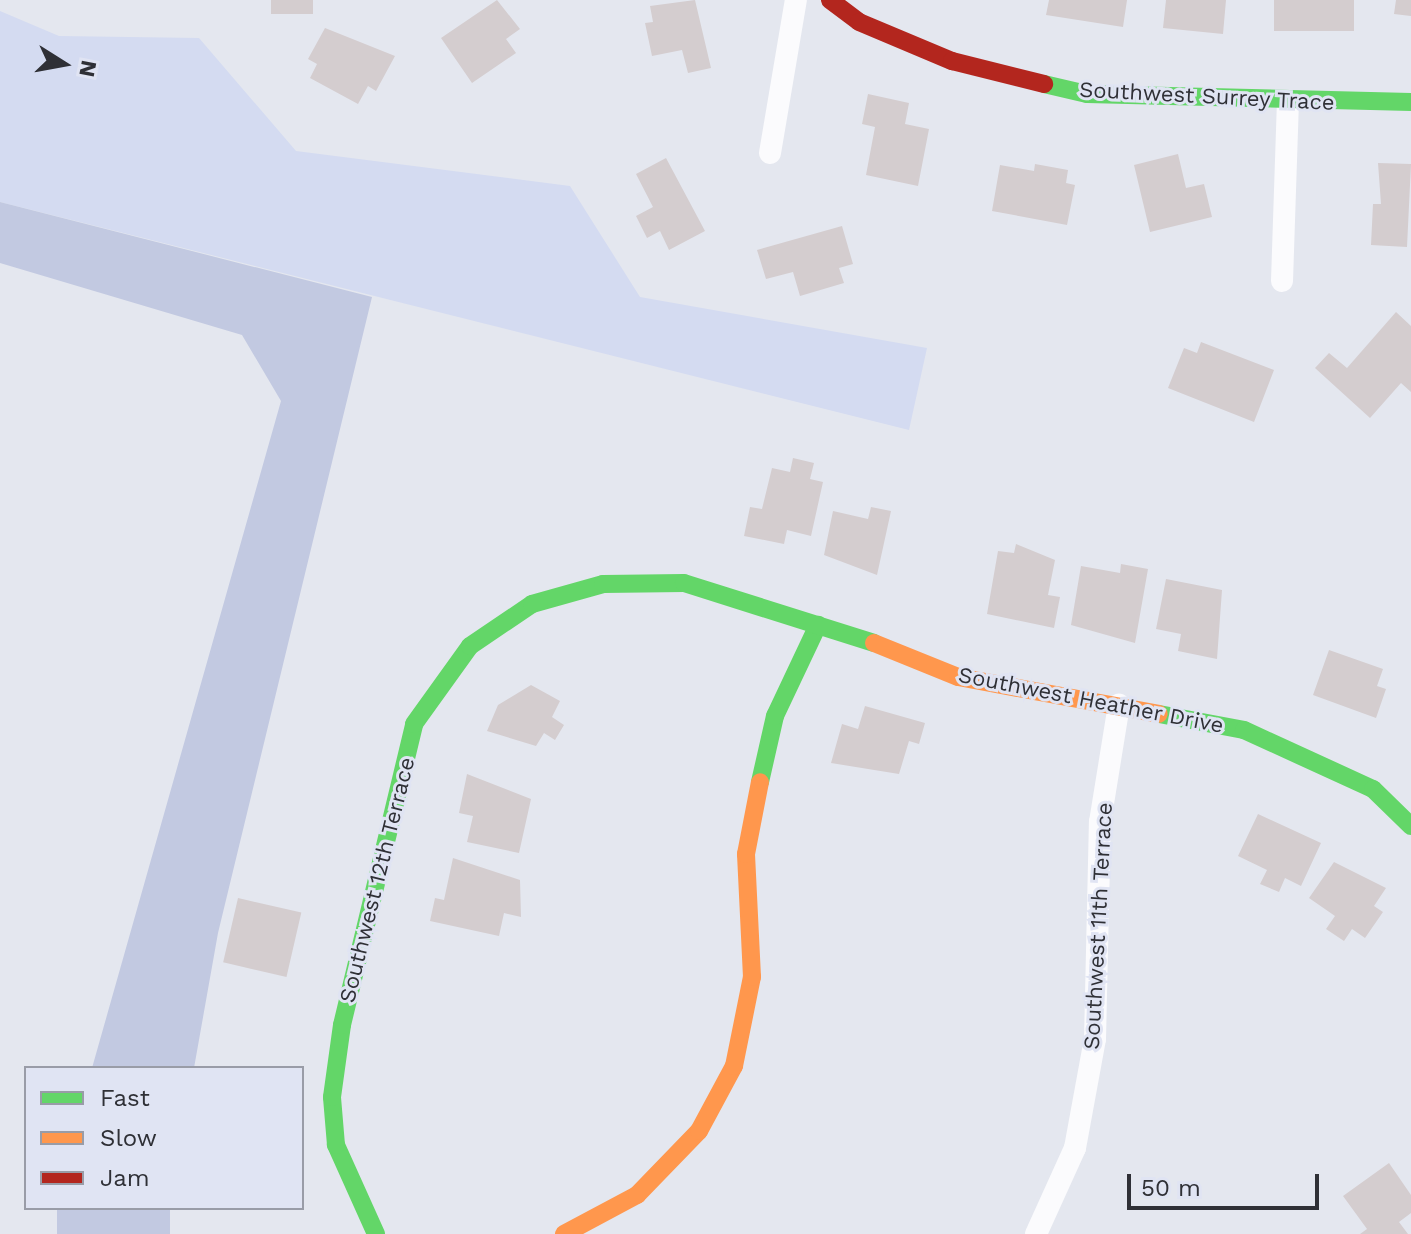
<!DOCTYPE html>
<style>
body{margin:0}
#map{position:relative;width:1411px;height:1234px;overflow:hidden;background:#e4e7ef;font-family:"Work Sans",sans-serif}
div>[style]{position:absolute}
.green>*{inset:0;background:#d4dbf1}
.forest>*{inset:0;background:#c2c9e1;transform-origin:0 0}
.building>*{inset:0;background:#d4cdcf;transform-origin:0 0}
.street>*{height:22px;margin:-11px;padding:0 11px;transform-origin:11px;border-radius:11px;background:#fbfbfd}
.fast>*{height:18px;margin:-9px;padding:0 9px;transform-origin:9px;border-radius:9px;background:#63d668}
.slow>*{height:18px;margin:-9px;padding:0 9px;transform-origin:9px;border-radius:9px;background:#ff974d}
.jam>*{height:18px;margin:-9px;padding:0 9px;transform-origin:9px;border-radius:9px;background:#b3261e}
span{translate:-50% -50%;white-space:nowrap;text-align:center;line-height:1.15;-webkit-text-stroke:6px #e0e4f3;paint-order:stroke}
.street-label{font-size:22px;color:#2f3036}
.legend{position:absolute;left:24px;top:1066px;width:280px;height:144px;box-sizing:border-box;background:#e0e4f3;border:2px solid #999ca7;margin:0;padding:10px 14px;list-style:none;font-size:24px;color:#2f3036}
.legend li{display:flex;align-items:center;gap:16px;height:40px}
.legend b{width:40px;border:2px solid #999ca7}
.north{position:absolute;left:24px;top:24px;width:80px;height:80px;-webkit-text-stroke:6px #e0e4f3;paint-order:stroke;rotate:101deg;font-size:22px;font-weight:700;line-height:32px;text-align:center;color:#2f3036}
.north::after{content:'';display:block;margin:auto;width:28px;height:36px;background:#2f3036;clip-path:polygon(50% 0,100% 100%,50% 72%,0 100%)}
.scale{position:absolute;left:1127px;top:1174px;width:192px;height:36px;box-sizing:border-box;border:4px solid #2f3036;border-top:0;padding-left:10px;font-size:24px;line-height:28px;white-space:nowrap;color:#2f3036;-webkit-text-stroke:6px #e0e4f3;paint-order:stroke}
</style>
<div id="map">
<div class="green">
<i style="clip-path:polygon(0 11px,59px 36px,199px 38px,296px 151px,570px 186px,640px 297px,927px 348px,909px 430px,0 202px)"></i>
</div>
<div class="forest">
<i style="clip-path:polygon(0 202px,372px 297px,218px 933px,194px 1068px,92px 1068px,281px 401px,242px 335px,0 263px)"></i>
<i style="left:57px;top:1208px;width:113px;height:26px"></i>
</div>
<div class="building">
<i style="left:271px;top:0;width:42px;height:14px"></i>
<i style="clip-path:polygon(497px 0,520px 29px,506px 39px,516px 53px,472px 83px,441px 38px)"></i>
<i style="clip-path:polygon(695px 0,711px 68px,688px 73px,682px 50px,652px 56px,645px 23px,653px 22px,650px 6px)"></i>
<i style="clip-path:polygon(1049px 0,1127px 0,1123px 27px,1046px 15px)"></i>
<i style="clip-path:polygon(1166px 0,1226px 0,1223px 34px,1163px 28px)"></i>
<i style="left:1274px;top:0;width:80px;height:31px"></i>
<i style="clip-path:polygon(1396px 0,1411px 0,1411px 16px,1394px 14px)"></i>
<i style="clip-path:polygon(325px 28px,395px 56px,376px 91px,368px 86px,358px 104px,310px 78px,317px 64px,308px 59px)"></i>
<i style="clip-path:polygon(868px 94px,909px 103px,905px 124px,929px 129px,918px 186px,866px 175px,875px 127px,862px 124px)"></i>
<i style="clip-path:polygon(1178px 154px,1186px 188px,1204px 184px,1212px 217px,1150px 232px,1134px 165px)"></i>
<i style="clip-path:polygon(666px 158px,705px 231px,669px 250px,660px 231px,647px 238px,636px 216px,653px 207px,636px 174px)"></i>
<i style="clip-path:polygon(1378px 163px,1411px 164px,1407px 247px,1371px 245px,1373px 204px,1381px 204px)"></i>
<i style="clip-path:polygon(1035px 164px,1068px 170px,1066px 183px,1075px 185px,1067px 225px,992px 211px,1000px 165px,1034px 171px)"></i>
<i style="clip-path:polygon(842px 226px,853px 264px,839px 268px,844px 283px,800px 296px,793px 272px,766px 279px,757px 250px)"></i>
<i style="clip-path:polygon(1396px 312px,1411px 326px,1411px 392px,1401px 383px,1370px 418px,1315px 368px,1329px 353px,1347px 368px)"></i>
<i style="clip-path:polygon(1201px 342px,1274px 370px,1254px 422px,1168px 388px,1184px 348px,1197px 353px)"></i>
<i style="clip-path:polygon(793px 458px,814px 463px,810px 479px,823px 482px,811px 536px,787px 530px,784px 544px,744px 536px,750px 507px,762px 509px,772px 468px,790px 472px)"></i>
<i style="clip-path:polygon(871px 507px,891px 511px,877px 575px,824px 555px,833px 511px,868px 519px)"></i>
<i style="clip-path:polygon(1016px 544px,1055px 560px,1048px 595px,1060px 597px,1054px 628px,987px 614px,998px 551px,1014px 553px)"></i>
<i style="clip-path:polygon(1121px 564px,1148px 569px,1135px 643px,1071px 625px,1081px 566px,1120px 573px)"></i>
<i style="clip-path:polygon(1166px 579px,1222px 590px,1217px 659px,1178px 651px,1181px 634px,1156px 629px)"></i>
<i style="clip-path:polygon(1329px 650px,1383px 669px,1377px 686px,1386px 689px,1376px 718px,1313px 695px)"></i>
<i style="clip-path:polygon(531px 685px,560px 701px,552px 717px,564px 725px,555px 740px,544px 733px,536px 746px,487px 731px,498px 705px)"></i>
<i style="clip-path:polygon(865px 706px,925px 723px,919px 744px,909px 741px,899px 774px,831px 763px,842px 724px,858px 729px)"></i>
<i style="clip-path:polygon(467px 774px,531px 799px,519px 853px,467px 842px,473px 816px,459px 813px)"></i>
<i style="clip-path:polygon(1258px 814px,1321px 843px,1301px 886px,1285px 878px,1279px 892px,1260px 884px,1267px 870px,1238px 856px)"></i>
<i style="clip-path:polygon(453px 858px,520px 880px,521px 917px,504px 913px,499px 936px,430px 921px,435px 898px,444px 900px)"></i>
<i style="clip-path:polygon(1334px 862px,1386px 888px,1374px 906px,1383px 912px,1365px 938px,1352px 929px,1344px 941px,1326px 929px,1335px 916px,1309px 898px)"></i>
<i style="left:238px;top:898px;width:65px;height:66px;rotate:13deg"></i>
<i style="clip-path:polygon(1389px 1163px,1411px 1195px,1411px 1213px,1399px 1222px,1408px 1234px,1360px 1234px,1367px 1229px,1343px 1196px)"></i>
</div>
<div class="street">
<i style="left:770px;top:153px;width:155px;rotate:-80.4deg"></i>
<i style="left:1282px;top:281px;width:177px;rotate:-88.1deg"></i>
<i style="left:1036px;top:1234px;width:94px;rotate:-65.6deg"></i>
<i style="left:1075px;top:1148px;width:111px;rotate:-79.6deg"></i>
<i style="left:1095px;top:1039px;width:217px;rotate:-88.7deg"></i>
<i style="left:1100px;top:822px;width:119px;rotate:-80.8deg"></i>
</div>
<div class="fast">
<i style="left:1044px;top:84px;width:44px;rotate:13.1deg"></i>
<i style="left:1087px;top:94px;width:324px;rotate:1.4deg"></i>
<i style="left:1159px;top:714px;width:86px;rotate:10.7deg"></i>
<i style="left:1244px;top:730px;width:142px;rotate:24.6deg"></i>
<i style="left:1373px;top:789px;width:53px;rotate:44.2deg"></i>
<i style="left:760px;top:782px;width:68px;rotate:-77.2deg"></i>
<i style="left:775px;top:716px;width:101px;rotate:-64.7deg"></i>
<i style="left:376px;top:1234px;width:98px;rotate:-114.2deg"></i>
<i style="left:336px;top:1145px;width:48px;rotate:-94.8deg"></i>
<i style="left:332px;top:1097px;width:73px;rotate:-82.1deg"></i>
<i style="left:342px;top:1025px;width:309px;rotate:-76.5deg"></i>
<i style="left:414px;top:724px;width:96px;rotate:-54.3deg"></i>
<i style="left:470px;top:646px;width:75px;rotate:-34.1deg"></i>
<i style="left:532px;top:604px;width:74px;rotate:-15.7deg"></i>
<i style="left:603px;top:584px;width:81px;rotate:-0.7deg"></i>
<i style="left:684px;top:583px;width:199px;rotate:17.5deg"></i>
</div>
<div class="slow">
<i style="left:874px;top:643px;width:91px;rotate:22deg"></i>
<i style="left:958px;top:677px;width:204px;rotate:10.4deg"></i>
<i style="left:564px;top:1234px;width:83px;rotate:-28.1deg"></i>
<i style="left:637px;top:1195px;width:89px;rotate:-45.9deg"></i>
<i style="left:699px;top:1131px;width:74px;rotate:-61.7deg"></i>
<i style="left:734px;top:1066px;width:91px;rotate:-78.6deg"></i>
<i style="left:752px;top:977px;width:123px;rotate:-92.8deg"></i>
<i style="left:746px;top:854px;width:73px;rotate:-79deg"></i>
</div>
<div class="jam">
<i style="left:830px;top:0;width:36px;rotate:37deg"></i>
<i style="left:859px;top:22px;width:101px;rotate:22.8deg"></i>
<i style="left:952px;top:61px;width:95px;rotate:14deg"></i>
</div>
<div class="street-label">
<span style="left:1207px;top:96px;rotate:3deg">Southwest Surrey Trace</span>
<span style="left:1091px;top:700px;rotate:11deg">Southwest Heather Drive</span>
<span style="left:377px;top:880px;rotate:-76deg">Southwest 12th Terrace</span>
<span style="left:1098px;top:926px;rotate:-87deg">Southwest 11th Terrace</span>
</div>
<ul class="legend">
<li><b style="height:10px;background:#63d668"></b>Fast</li>
<li><b style="height:10px;background:#ff974d"></b>Slow</li>
<li><b style="height:10px;background:#b3261e"></b>Jam</li>
</ul>
<div class="north">N</div>
<div class="scale">50 m</div>
</div>
